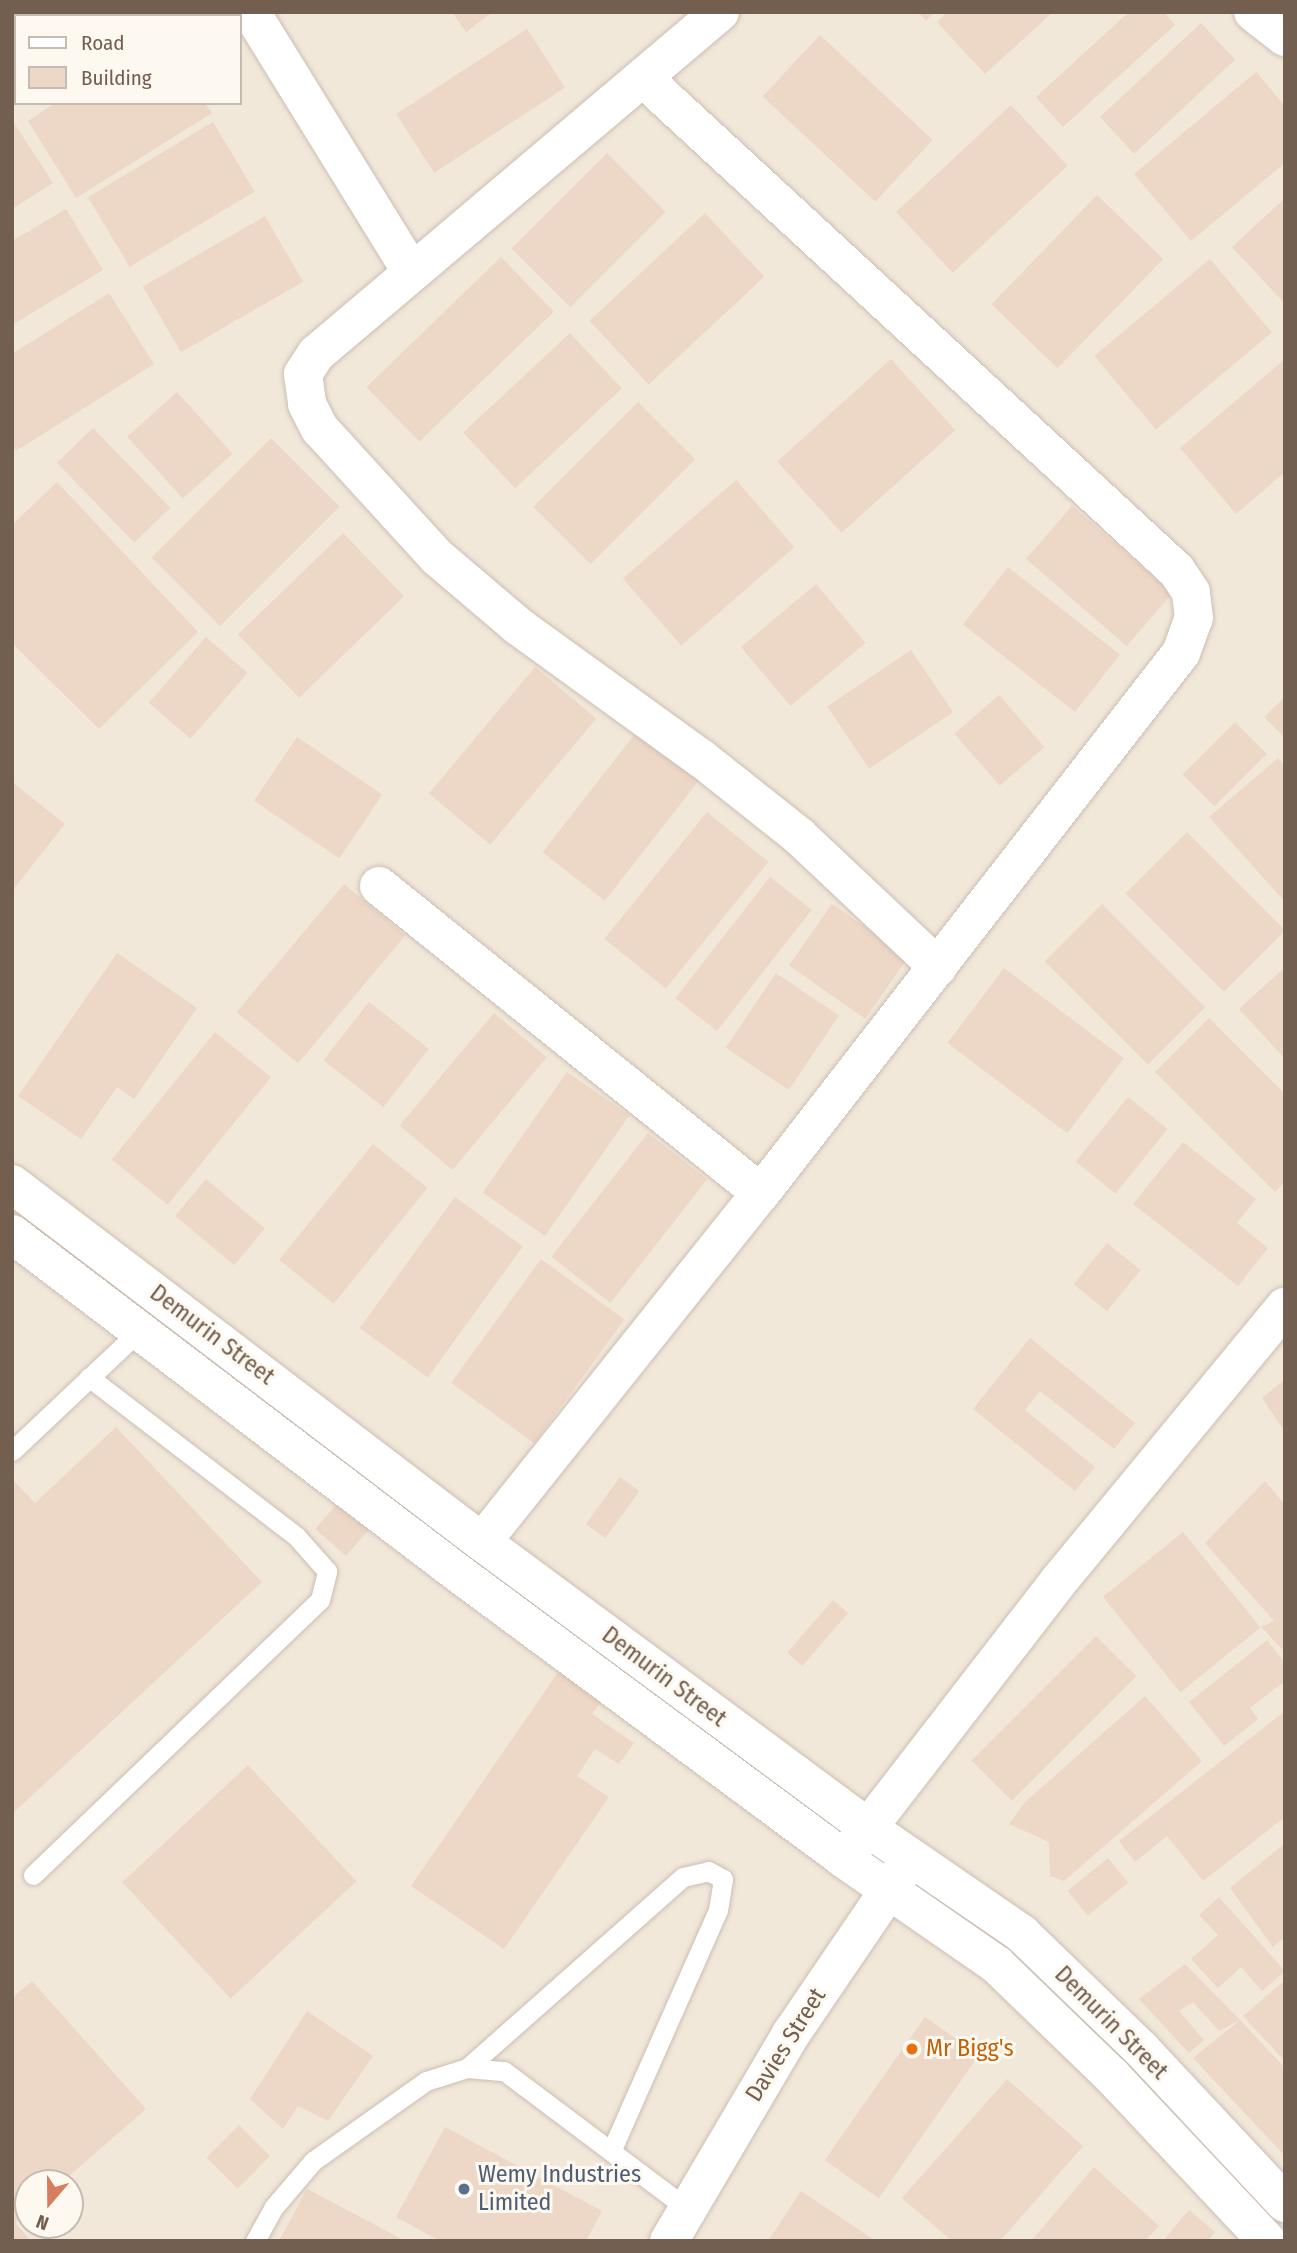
<!DOCTYPE html>
<style>
body{margin:0}
#map{position:relative;width:1297px;height:2253px;overflow:hidden;background:#fbf5eb;font-family:"Fira Sans Condensed",sans-serif}
div>[style]{position:absolute}
.residential>*{inset:0;background:#f1e8da}
.building>*{inset:0;background:#edd7c6;transform-origin:0 0}
.roads{filter:drop-shadow(0 0 2px #ccbeb2) drop-shadow(0 0 2px #ccbeb2)}
.service>*{height:19px;margin:-9.5px;padding:0 9.5px;transform-origin:9.5px;border-radius:9.5px;background:#fff}
.minor>*{height:38px;margin:-19px;padding:0 19px;transform-origin:19px;border-radius:19px;background:#fff}
.tertiary>*{height:38px;margin:-19px;padding:0 19px;transform-origin:19px;border-radius:19px;background:#fff}
.dots>*{width:19px;height:19px;translate:-50% -50%;box-sizing:border-box;border:4px solid #fdf9f1;border-radius:50%}
span{translate:-50% -50%;white-space:nowrap;text-align:center;line-height:1.15;-webkit-text-stroke:6px #fdf9f1;paint-order:stroke}
.street-label{font-size:24px;color:#735f50}
.food-label{font-size:24px;color:#c56008}
.left{translate:0 -50%;text-align:left}
.service-label{font-size:24px;color:#4e5e75}
.frame{position:absolute;inset:0;border:14px solid #735f50;pointer-events:none}
.legend{position:absolute;left:14px;top:14px;width:228px;height:91px;box-sizing:border-box;background:#fdf9f1;border:2px solid #c6bbb1;margin:0;padding:9px 12px;list-style:none;font-size:21px;color:#735f50}
.legend li{display:flex;align-items:center;gap:14px;height:35px}
.legend b{width:35px;border:2px solid #c6bbb1}
.north{position:absolute;left:14px;top:2169px;width:70px;height:70px;box-sizing:border-box;background:#fdf9f1;border:2px solid #c6bbb1;border-radius:50%;rotate:200deg;font-size:19px;font-weight:700;line-height:28px;text-align:center;color:#735f50}
.north::after{content:'';display:block;margin:auto;width:24px;height:32px;background:#d67f5e;clip-path:polygon(50% 0,100% 100%,50% 72%,0 100%)}
</style>
<div id="map">
<div class="residential">
<i style="clip-path:polygon(evenodd,12px 12px,1285px 12px,1285px 2241px,12px 2241px,12px 12px,16px 16px,240px 16px,240px 103px,16px 103px,16px 16px,12px 12px,28px 2183px,70px 2183px,70px 2225px,28px 2225px,28px 2183px)"></i>
</div>
<div class="building">
<i style="left:32px;top:12px;width:85px;height:4px"></i>
<i style="clip-path:polygon(452px 12px,493px 12px,466px 32px)"></i>
<i style="clip-path:polygon(918px 12px,935px 12px,926px 21px)"></i>
<i style="clip-path:polygon(947px 12px,1053px 12px,985px 74px,937px 22px)"></i>
<i style="clip-path:polygon(1129px 12px,1164px 12px,1175px 25px,1063px 127px,1036px 97px)"></i>
<i style="left:1201px;top:23px;width:50px;height:138px;rotate:47deg"></i>
<i style="left:527px;top:29px;width:70px;height:156px;rotate:57deg"></i>
<i style="left:820px;top:35px;width:154px;height:84px;rotate:43deg"></i>
<i style="clip-path:polygon(1256px 72px,1285px 106px,1285px 163px,1191px 241px,1134px 174px)"></i>
<i style="clip-path:polygon(55px 103px,205px 103px,212px 113px,76px 198px,28px 121px)"></i>
<i style="left:1011px;top:105px;width:83px;height:157px;rotate:47deg"></i>
<i style="clip-path:polygon(12px 120px,53px 183px,12px 209px)"></i>
<i style="left:213px;top:122px;width:81px;height:146px;rotate:59deg"></i>
<i style="left:607px;top:153px;width:83px;height:135px;rotate:45deg"></i>
<i style="left:1097px;top:195px;width:92px;height:152px;rotate:44deg"></i>
<i style="clip-path:polygon(1285px 198px,1285px 304px,1232px 247px)"></i>
<i style="clip-path:polygon(66px 209px,103px 270px,12px 325px,12px 241px)"></i>
<i style="left:705px;top:213px;width:87px;height:158px;rotate:47deg"></i>
<i style="left:265px;top:216px;width:76px;height:141px;rotate:60deg"></i>
<i style="left:501px;top:257px;width:76px;height:187px;rotate:46deg"></i>
<i style="left:1210px;top:259px;width:96px;height:151px;rotate:50deg"></i>
<i style="clip-path:polygon(109px 293px,154px 364px,16px 451px,12px 444px,12px 354px)"></i>
<i style="left:570px;top:333px;width:76px;height:146px;rotate:47deg"></i>
<i style="left:891px;top:359px;width:96px;height:153px;rotate:48deg"></i>
<i style="clip-path:polygon(1285px 359px,1285px 472px,1236px 514px,1180px 448px)"></i>
<i style="left:177px;top:392px;width:83px;height:67px;rotate:48deg"></i>
<i style="left:638px;top:402px;width:81px;height:148px;rotate:45deg"></i>
<i style="left:93px;top:428px;width:111px;height:50px;rotate:46deg"></i>
<i style="left:271px;top:438px;width:97px;height:169px;rotate:45deg"></i>
<i style="left:736px;top:480px;width:89px;height:150px;rotate:49deg"></i>
<i style="clip-path:polygon(57px 482px,198px 632px,99px 729px,12px 643px,12px 525px)"></i>
<i style="left:1072px;top:506px;width:133px;height:70px;rotate:41deg"></i>
<i style="left:343px;top:533px;width:88px;height:146px;rotate:46deg"></i>
<i style="left:1008px;top:567px;width:142px;height:73px;rotate:38deg"></i>
<i style="left:816px;top:584px;width:77px;height:98px;rotate:50deg"></i>
<i style="left:206px;top:637px;width:55px;height:87px;rotate:41deg"></i>
<i style="left:911px;top:650px;width:75px;height:101px;rotate:56deg"></i>
<i style="left:535px;top:667px;width:80px;height:165px;rotate:40deg"></i>
<i style="left:999px;top:695px;width:69px;height:59px;rotate:49deg"></i>
<i style="clip-path:polygon(1285px 697px,1285px 738px,1264px 717px)"></i>
<i style="left:1235px;top:722px;width:45px;height:74px;rotate:45deg"></i>
<i style="left:638px;top:730px;width:79px;height:155px;rotate:38deg"></i>
<i style="left:297px;top:737px;width:103px;height:77px;rotate:34deg"></i>
<i style="clip-path:polygon(1278px 758px,1285px 766px,1285px 902px,1209px 817px)"></i>
<i style="clip-path:polygon(12px 782px,65px 824px,12px 891px)"></i>
<i style="left:707px;top:812px;width:79px;height:163px;rotate:39deg"></i>
<i style="left:1187px;top:832px;width:139px;height:87px;rotate:45deg"></i>
<i style="left:770px;top:877px;width:53px;height:154px;rotate:38deg"></i>
<i style="left:344px;top:884px;width:80px;height:167px;rotate:40deg"></i>
<i style="left:832px;top:904px;width:93px;height:75px;rotate:35deg"></i>
<i style="left:1102px;top:904px;width:146px;height:81px;rotate:45deg"></i>
<i style="clip-path:polygon(117px 953px,197px 1008px,134px 1099px,117px 1087px,81px 1139px,18px 1096px)"></i>
<i style="clip-path:polygon(1285px 967px,1285px 1059px,1239px 1009px)"></i>
<i style="left:1004px;top:968px;width:150px;height:94px;rotate:37deg"></i>
<i style="left:776px;top:973px;width:76px;height:90px;rotate:34deg"></i>
<i style="left:369px;top:1002px;width:76px;height:74px;rotate:38deg"></i>
<i style="left:494px;top:1013px;width:69px;height:147px;rotate:40deg"></i>
<i style="clip-path:polygon(1209px 1018px,1285px 1094px,1285px 1182px,1275px 1192px,1155px 1072px)"></i>
<i style="left:215px;top:1032px;width:72px;height:164px;rotate:39deg"></i>
<i style="left:567px;top:1072px;width:76px;height:147px;rotate:35deg"></i>
<i style="left:1128px;top:1097px;width:51px;height:83px;rotate:39deg"></i>
<i style="left:648px;top:1133px;width:75px;height:157px;rotate:38deg"></i>
<i style="clip-path:polygon(1183px 1142px,1256px 1199px,1237px 1223px,1268px 1248px,1238px 1286px,1133px 1204px)"></i>
<i style="left:373px;top:1144px;width:70px;height:149px;rotate:39deg"></i>
<i style="left:206px;top:1179px;width:77px;height:48px;rotate:40deg"></i>
<i style="left:455px;top:1197px;width:84px;height:162px;rotate:36deg"></i>
<i style="left:1107px;top:1243px;width:43px;height:53px;rotate:39deg"></i>
<i style="left:541px;top:1259px;width:103px;height:153px;rotate:36deg"></i>
<i style="clip-path:polygon(1030px 1338px,1135px 1423px,1114px 1449px,1040px 1391px,1025px 1410px,1095px 1467px,1075px 1491px,973px 1409px)"></i>
<i style="clip-path:polygon(1285px 1379px,1285px 1432px,1262px 1398px)"></i>
<i style="clip-path:polygon(116px 1427px,262px 1582px,12px 1814px,12px 1479px,35px 1503px)"></i>
<i style="left:620px;top:1477px;width:24px;height:58px;rotate:36deg"></i>
<i style="clip-path:polygon(1265px 1481px,1285px 1505px,1285px 1652px,1261px 1627px,1274px 1621px,1205px 1543px)"></i>
<i style="left:342px;top:1498px;width:41px;height:41px;rotate:41deg"></i>
<i style="left:1183px;top:1532px;width:123px;height:103px;rotate:51deg"></i>
<i style="left:833px;top:1600px;width:20px;height:70px;rotate:41deg"></i>
<i style="left:1096px;top:1636px;width:57px;height:176px;rotate:45deg"></i>
<i style="clip-path:polygon(1267px 1640px,1285px 1663px,1285px 1681px,1250px 1708px,1258px 1719px,1224px 1746px,1189px 1702px)"></i>
<i style="clip-path:polygon(565px 1662px,608px 1692px,592px 1714px,634px 1743px,619px 1764px,595px 1749px,577px 1776px,609px 1797px,504px 1949px,411px 1886px)"></i>
<i style="clip-path:polygon(1145px 1696px,1202px 1761px,1064px 1881px,1050px 1876px,1049px 1842px,1009px 1824px,1024px 1803px)"></i>
<i style="clip-path:polygon(1285px 1711px,1285px 1817px,1203px 1881px,1167px 1836px,1135px 1862px,1119px 1841px)"></i>
<i style="left:248px;top:1765px;width:159px;height:172px;rotate:47deg"></i>
<i style="clip-path:polygon(1285px 1843px,1285px 1937px,1273px 1947px,1230px 1888px)"></i>
<i style="left:1108px;top:1858px;width:32px;height:52px;rotate:51deg"></i>
<i style="clip-path:polygon(1219px 1897px,1285px 1971px,1262px 1991px,1241px 1967px,1218px 1988px,1191px 1959px,1218px 1935px,1199px 1915px)"></i>
<i style="clip-path:polygon(1185px 1964px,1240px 2020px,1285px 2068px,1285px 2156px,1193px 2058px,1240px 2020px,1219px 2031px,1193px 2002px,1179px 2011px,1204px 2040px,1189px 2053px,1139px 1999px)"></i>
<i style="clip-path:polygon(1285px 1980px,1285px 2061px,1243px 2016px)"></i>
<i style="clip-path:polygon(32px 1981px,146px 2109px,61px 2183px,28px 2183px,28px 2211px,15px 2223px,31px 2241px,12px 2241px,12px 1998px)"></i>
<i style="clip-path:polygon(307px 2011px,373px 2056px,328px 2121px,298px 2106px,283px 2129px,250px 2099px)"></i>
<i style="left:925px;top:2017px;width:66px;height:175px;rotate:35deg"></i>
<i style="clip-path:polygon(1007px 2079px,1083px 2146px,1000px 2241px,952px 2241px,902px 2198px)"></i>
<i style="left:239px;top:2125px;width:44px;height:46px;rotate:45deg"></i>
<i style="clip-path:polygon(445px 2127px,602px 2211px,586px 2241px,440px 2241px,396px 2217px)"></i>
<i style="clip-path:polygon(1094px 2167px,1159px 2226px,1145px 2241px,1031px 2241px)"></i>
<i style="clip-path:polygon(307px 2189px,368px 2221px,405px 2241px,279px 2241px)"></i>
<i style="clip-path:polygon(801px 2191px,876px 2241px,768px 2241px)"></i>
<i style="clip-path:polygon(1189px 2210px,1215px 2232px,1208px 2241px,1163px 2241px)"></i>
</div>
<div class="roads">
<div class="service">
<i style="left:12px;top:1451px;width:176px;rotate:-43.4deg"></i>
<i style="left:33px;top:1875px;width:397px;rotate:-43.8deg"></i>
<i style="left:320px;top:1600px;width:30px;rotate:-76deg"></i>
<i style="left:327px;top:1571px;width:47px;rotate:-131.5deg"></i>
<i style="left:296px;top:1536px;width:261px;rotate:-142.5deg"></i>
<i style="left:467px;top:2068px;width:288px;rotate:-41.5deg"></i>
<i style="left:683px;top:1877px;width:26px;rotate:-13deg"></i>
<i style="left:708px;top:1871px;width:17px;rotate:28deg"></i>
<i style="left:723px;top:1879px;width:31px;rotate:99deg"></i>
<i style="left:718px;top:1910px;width:264px;rotate:113.9deg"></i>
<i style="left:255px;top:2241px;width:38px;rotate:-61deg"></i>
<i style="left:273px;top:2208px;width:62px;rotate:-49.6deg"></i>
<i style="left:313px;top:2161px;width:138px;rotate:-35.3deg"></i>
<i style="left:426px;top:2081px;width:43px;rotate:-17.6deg"></i>
<i style="left:467px;top:2068px;width:37px;rotate:5deg"></i>
<i style="left:504px;top:2071px;width:230px;rotate:36.9deg"></i>
</div>
<div class="minor">
<i style="left:251px;top:12px;width:304px;rotate:58.3deg"></i>
<i style="left:720px;top:12px;width:529px;rotate:139.75deg"></i>
<i style="left:316px;top:354px;width:24px;rotate:123deg"></i>
<i style="left:303px;top:374px;width:30px;rotate:82deg"></i>
<i style="left:307px;top:404px;width:28px;rotate:63deg"></i>
<i style="left:320px;top:429px;width:173px;rotate:47.6deg"></i>
<i style="left:437px;top:557px;width:106px;rotate:40.4deg"></i>
<i style="left:518px;top:626px;width:227px;rotate:35.9deg"></i>
<i style="left:702px;top:759px;width:124px;rotate:38.4deg"></i>
<i style="left:799px;top:836px;width:191px;rotate:43.3deg"></i>
<i style="left:1253px;top:12px;width:41px;rotate:38deg"></i>
<i style="left:379px;top:886px;width:490px;rotate:38.8deg"></i>
<i style="left:482px;top:1542px;width:447px;rotate:-51.4deg"></i>
<i style="left:761px;top:1193px;width:684px;rotate:-52.13deg"></i>
<i style="left:1181px;top:653px;width:37px;rotate:-70deg"></i>
<i style="left:1194px;top:618px;width:26px;rotate:-97deg"></i>
<i style="left:1191px;top:592px;width:27px;rotate:-124deg"></i>
<i style="left:1176px;top:570px;width:725px;rotate:-137.29deg"></i>
<i style="left:847px;top:1855px;width:345px;rotate:-52.3deg"></i>
<i style="left:1058px;top:1582px;width:357px;rotate:-50.5deg"></i>
</div>
<div class="tertiary">
<i style="left:12px;top:1184px;width:591px;rotate:37.3deg"></i>
<i style="left:482px;top:1542px;width:480px;rotate:36.5deg"></i>
<i style="left:868px;top:1828px;width:187px;rotate:34.5deg"></i>
<i style="left:1022px;top:1934px;width:165px;rotate:44deg"></i>
<i style="left:1141px;top:2049px;width:211px;rotate:46.9deg"></i>
<i style="left:12px;top:1234px;width:560px;rotate:37.24deg"></i>
<i style="left:458px;top:1573px;width:480px;rotate:36.5deg"></i>
<i style="left:844px;top:1859px;width:186px;rotate:34.7deg"></i>
<i style="left:997px;top:1965px;width:160px;rotate:44deg"></i>
<i style="left:1112px;top:2076px;width:226px;rotate:46.8deg"></i>
<i style="left:669px;top:2241px;width:240px;rotate:-59.5deg"></i>
<i style="left:791px;top:2034px;width:203px;rotate:-55.8deg"></i>
</div>
</div>
<div class="dots">
<i style="left:912px;top:2049px;background:#e8710a"></i>
<i style="left:464px;top:2189px;background:#5c6f8a"></i>
</div>
<div class="street-label">
<span style="left:212px;top:1335px;rotate:37deg">Demurin Street</span>
<span style="left:664px;top:1677px;rotate:37deg">Demurin Street</span>
<span style="left:1111px;top:2023px;rotate:45deg">Demurin Street</span>
<span style="left:786px;top:2045px;rotate:-58deg">Davies Street</span>
</div>
<div class="food-label">
<span class="left" style="left:926px;top:2049px">Mr Bigg's</span>
</div>
<div class="service-label">
<span class="left" style="left:478px;top:2189px">Wemy Industries<br>Limited</span>
</div>
<div class="frame"></div>
<ul class="legend">
<li><b style="height:9px;background:#fff"></b>Road</li>
<li><b style="height:19px;background:#edd7c6"></b>Building</li>
</ul>
<div class="north">N</div>
</div>
